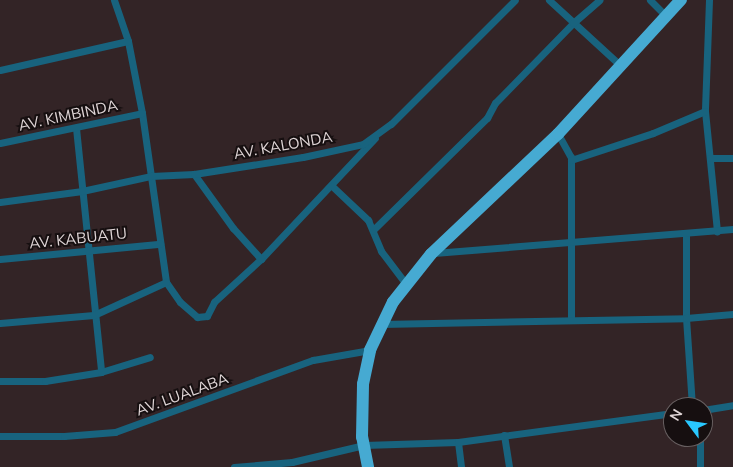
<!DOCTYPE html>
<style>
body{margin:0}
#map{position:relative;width:733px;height:467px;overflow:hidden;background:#332426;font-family:Mulish,sans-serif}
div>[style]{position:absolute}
.street>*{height:7px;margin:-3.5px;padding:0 3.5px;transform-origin:3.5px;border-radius:3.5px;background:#18637e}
.highway>*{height:12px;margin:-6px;padding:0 6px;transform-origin:6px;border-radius:6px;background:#46aad2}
span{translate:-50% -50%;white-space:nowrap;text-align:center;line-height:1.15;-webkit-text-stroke:4px #160f10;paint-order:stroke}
.street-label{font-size:15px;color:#e0d6d7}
.north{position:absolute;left:663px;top:397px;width:50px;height:50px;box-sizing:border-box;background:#160f10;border:1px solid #675f60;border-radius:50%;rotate:301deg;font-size:14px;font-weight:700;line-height:20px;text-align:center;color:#e0d6d7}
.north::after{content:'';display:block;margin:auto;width:18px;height:22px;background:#29c8ff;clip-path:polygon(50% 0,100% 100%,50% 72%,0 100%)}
</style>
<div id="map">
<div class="street">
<i style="left:114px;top:0;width:43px;rotate:71.1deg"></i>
<i style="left:128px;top:41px;width:73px;rotate:79deg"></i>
<i style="left:142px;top:113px;width:171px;rotate:81.9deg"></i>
<i style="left:166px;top:282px;width:24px;rotate:55deg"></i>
<i style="left:180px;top:302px;width:23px;rotate:41deg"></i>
<i style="left:197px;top:317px;width:10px;rotate:-6deg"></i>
<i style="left:207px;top:316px;width:16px;rotate:-63deg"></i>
<i style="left:214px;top:302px;width:64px;rotate:-42.5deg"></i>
<i style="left:261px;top:259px;width:166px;rotate:-46.7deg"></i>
<i style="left:549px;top:0;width:96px;rotate:42.5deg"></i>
<i style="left:650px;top:0;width:24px;rotate:45deg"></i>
<i style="left:709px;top:0;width:111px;rotate:92.1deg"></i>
<i style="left:705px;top:111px;width:121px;rotate:84.3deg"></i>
<i style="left:0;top:70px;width:131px;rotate:-12.8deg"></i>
<i style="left:76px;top:128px;width:245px;rotate:84.1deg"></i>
<i style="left:558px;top:134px;width:26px;rotate:61deg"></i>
<i style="left:571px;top:157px;width:163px;rotate:90deg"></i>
<i style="left:0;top:143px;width:145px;rotate:-11.9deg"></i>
<i style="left:710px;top:158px;width:23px"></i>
<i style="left:571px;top:160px;width:86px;rotate:-18.2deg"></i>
<i style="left:653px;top:133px;width:56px;rotate:-22.9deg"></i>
<i style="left:194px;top:174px;width:67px;rotate:54.2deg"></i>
<i style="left:233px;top:228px;width:42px;rotate:47.9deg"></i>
<i style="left:332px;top:186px;width:50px;rotate:43.4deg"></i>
<i style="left:368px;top:220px;width:34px;rotate:67deg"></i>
<i style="left:381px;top:251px;width:41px;rotate:52.9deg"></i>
<i style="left:0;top:202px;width:83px;rotate:-7.6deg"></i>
<i style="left:82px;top:191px;width:71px;rotate:-12.3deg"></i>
<i style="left:151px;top:176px;width:43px;rotate:-2.7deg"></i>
<i style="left:194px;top:174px;width:110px;rotate:-8.9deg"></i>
<i style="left:303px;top:157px;width:61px;rotate:-12.2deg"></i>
<i style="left:363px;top:144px;width:34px;rotate:-36deg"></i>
<i style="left:391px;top:124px;width:175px;rotate:-45deg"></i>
<i style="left:373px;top:230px;width:160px;rotate:-44.5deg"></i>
<i style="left:487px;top:118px;width:17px;rotate:-62deg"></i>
<i style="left:495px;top:103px;width:112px;rotate:-45.7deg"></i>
<i style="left:573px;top:23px;width:35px;rotate:-41deg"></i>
<i style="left:686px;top:235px;width:83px;rotate:90deg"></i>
<i style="left:686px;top:318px;width:89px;rotate:86.1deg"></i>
<i style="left:434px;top:253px;width:300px;rotate:-4.6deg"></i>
<i style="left:0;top:259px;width:161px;rotate:-5.4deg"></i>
<i style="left:0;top:323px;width:94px;rotate:-4.9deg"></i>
<i style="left:94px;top:315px;width:79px;rotate:-24.6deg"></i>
<i style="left:381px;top:324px;width:305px;rotate:-1.1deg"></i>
<i style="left:686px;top:318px;width:47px;rotate:-4.9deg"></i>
<i style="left:0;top:381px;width:45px"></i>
<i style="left:45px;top:381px;width:57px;rotate:-9.1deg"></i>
<i style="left:101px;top:372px;width:51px;rotate:-17deg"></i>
<i style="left:703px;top:410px;width:30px;rotate:-9deg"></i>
<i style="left:504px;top:435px;width:32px;rotate:81deg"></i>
<i style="left:0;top:436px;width:64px"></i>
<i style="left:64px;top:436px;width:51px;rotate:-4.5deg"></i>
<i style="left:115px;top:432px;width:211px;rotate:-20deg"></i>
<i style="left:313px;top:360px;width:58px;rotate:-10deg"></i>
<i style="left:700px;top:437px;width:30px;rotate:90deg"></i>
<i style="left:458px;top:442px;width:25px;rotate:83deg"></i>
<i style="left:234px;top:467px;width:58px;rotate:-4.9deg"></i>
<i style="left:292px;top:462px;width:74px;rotate:-13.3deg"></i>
<i style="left:364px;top:445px;width:94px;rotate:-1.8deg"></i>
<i style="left:458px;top:442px;width:217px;rotate:-7.7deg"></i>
</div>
<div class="highway">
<i style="left:368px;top:467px;width:31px;rotate:-101deg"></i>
<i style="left:362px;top:437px;width:53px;rotate:-88.9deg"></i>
<i style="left:363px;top:384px;width:35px;rotate:-78deg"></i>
<i style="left:370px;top:350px;width:53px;rotate:-64.4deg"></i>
<i style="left:393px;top:302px;width:61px;rotate:-51.6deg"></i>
<i style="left:431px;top:254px;width:175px;rotate:-43.4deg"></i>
<i style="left:558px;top:134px;width:182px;rotate:-47.5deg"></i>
</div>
<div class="street-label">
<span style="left:68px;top:115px;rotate:-12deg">AV. KIMBINDA</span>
<span style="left:283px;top:145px;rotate:-10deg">AV. KALONDA</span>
<span style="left:78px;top:238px;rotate:-6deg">AV. KABUATU</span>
<span style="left:182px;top:394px;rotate:-20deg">AV. LUALABA</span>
</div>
<div class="north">N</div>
</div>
